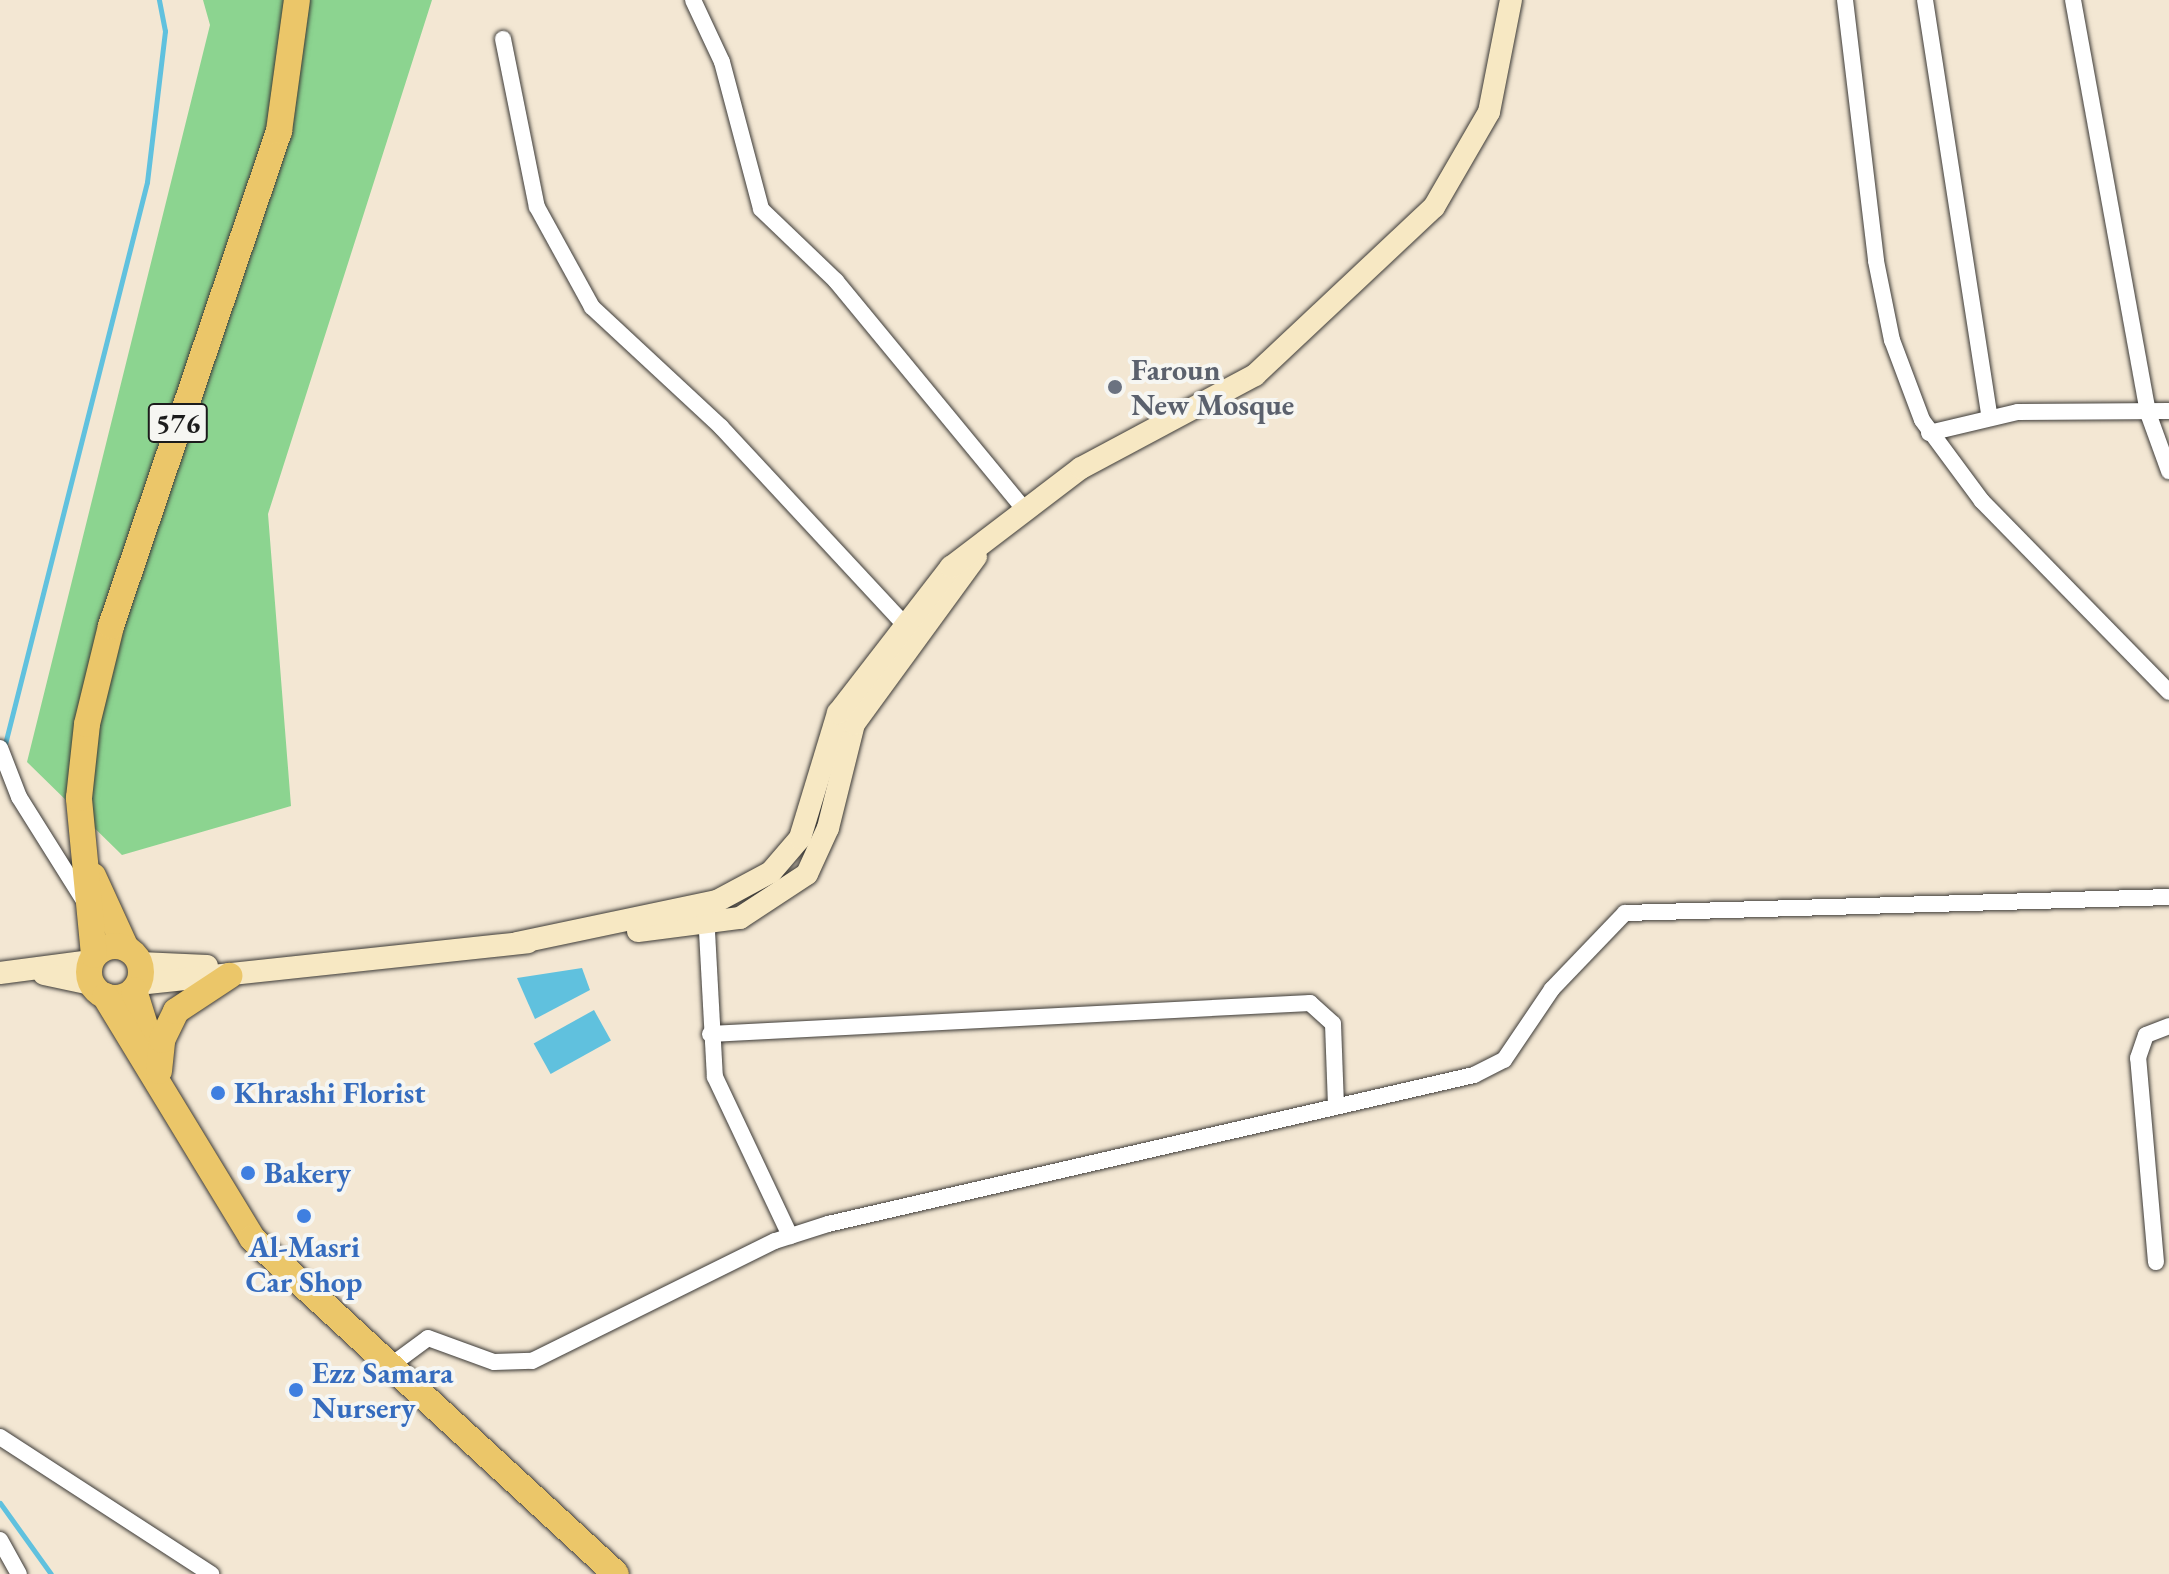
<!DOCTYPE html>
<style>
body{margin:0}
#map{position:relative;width:2169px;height:1574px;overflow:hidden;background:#f3e7d3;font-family:"EB Garamond",serif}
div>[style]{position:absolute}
.green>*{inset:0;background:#8cd490}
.water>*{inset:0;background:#60c1de;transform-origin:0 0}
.stream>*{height:5px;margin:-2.5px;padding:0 2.5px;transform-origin:2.5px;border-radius:2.5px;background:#60c1de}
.roads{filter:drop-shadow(0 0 2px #3c3a37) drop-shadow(0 0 2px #3c3a37)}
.street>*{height:16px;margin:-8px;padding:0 8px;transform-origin:8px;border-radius:8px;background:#fff}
.secondary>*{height:22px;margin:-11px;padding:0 11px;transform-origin:11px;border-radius:11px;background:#f7e8c3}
.primary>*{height:26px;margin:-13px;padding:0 13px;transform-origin:13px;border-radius:13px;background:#ebc669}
.primary>.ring{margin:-13px;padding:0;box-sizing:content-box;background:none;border:26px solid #ebc669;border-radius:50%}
.dots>*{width:22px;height:22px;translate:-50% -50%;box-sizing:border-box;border:4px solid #f6f6f2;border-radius:50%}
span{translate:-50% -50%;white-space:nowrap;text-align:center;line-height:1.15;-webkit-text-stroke:8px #f6f6f2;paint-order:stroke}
.shield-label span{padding:2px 6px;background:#f6f6f2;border:2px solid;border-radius:6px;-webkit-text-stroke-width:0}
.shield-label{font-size:28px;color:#1c1c1c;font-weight:700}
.worship-label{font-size:30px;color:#5b616d;font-weight:700}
.left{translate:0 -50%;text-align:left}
.shop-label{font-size:30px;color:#366cbe;font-weight:700}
</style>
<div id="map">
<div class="green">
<i style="clip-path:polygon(203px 0,432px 0,268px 514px,291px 806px,122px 855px,27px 762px,210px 25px)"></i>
</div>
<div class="water">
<i style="clip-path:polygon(582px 968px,590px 990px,535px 1019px,517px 978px)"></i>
<i style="left:594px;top:1010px;width:35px;height:69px;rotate:61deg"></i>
</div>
<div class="stream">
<i style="left:4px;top:748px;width:584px;rotate:-75.82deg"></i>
<i style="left:147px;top:182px;width:152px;rotate:-83.2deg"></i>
<i style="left:165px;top:31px;width:32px;rotate:-101deg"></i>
<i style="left:0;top:1503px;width:87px;rotate:54.3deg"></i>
</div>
<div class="roads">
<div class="street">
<i style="left:693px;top:0;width:68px;rotate:64.9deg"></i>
<i style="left:722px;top:62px;width:152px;rotate:75.1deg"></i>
<i style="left:761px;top:209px;width:104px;rotate:43.8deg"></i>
<i style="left:836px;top:281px;width:294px;rotate:50.5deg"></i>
<i style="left:1845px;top:0;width:263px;rotate:83.2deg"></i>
<i style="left:1876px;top:261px;width:81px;rotate:78.6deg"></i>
<i style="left:1892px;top:340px;width:85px;rotate:69.4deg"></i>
<i style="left:1922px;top:420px;width:101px;rotate:53.5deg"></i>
<i style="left:1982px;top:501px;width:267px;rotate:45.6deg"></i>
<i style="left:1925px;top:0;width:420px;rotate:81.2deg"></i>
<i style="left:2073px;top:0;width:420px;rotate:79.7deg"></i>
<i style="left:2148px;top:413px;width:62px;rotate:70.1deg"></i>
<i style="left:503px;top:39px;width:171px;rotate:78.6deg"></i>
<i style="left:537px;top:207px;width:114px;rotate:61.2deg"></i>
<i style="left:592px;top:307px;width:176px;rotate:42.9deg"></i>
<i style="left:721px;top:427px;width:266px;rotate:47.1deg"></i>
<i style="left:1929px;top:433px;width:91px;rotate:-13.3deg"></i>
<i style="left:2018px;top:412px;width:151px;rotate:-0.4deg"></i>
<i style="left:0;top:748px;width:53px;rotate:68.8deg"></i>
<i style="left:19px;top:797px;width:126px;rotate:57.9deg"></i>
<i style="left:706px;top:913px;width:164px;rotate:86.9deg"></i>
<i style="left:715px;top:1077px;width:176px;rotate:64.7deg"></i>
<i style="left:710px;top:1034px;width:601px;rotate:-2.96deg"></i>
<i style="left:1310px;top:1003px;width:31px;rotate:42deg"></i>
<i style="left:1333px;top:1024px;width:82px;rotate:87.9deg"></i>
<i style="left:2156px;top:1262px;width:205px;rotate:-95deg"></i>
<i style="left:2138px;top:1058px;width:24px;rotate:-71deg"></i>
<i style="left:2146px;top:1035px;width:25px;rotate:-21deg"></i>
<i style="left:386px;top:1369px;width:52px;rotate:-36.4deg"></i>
<i style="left:428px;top:1338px;width:70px;rotate:20deg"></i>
<i style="left:494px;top:1362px;width:38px;rotate:-2deg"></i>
<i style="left:532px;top:1361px;width:271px;rotate:-26.3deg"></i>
<i style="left:775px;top:1241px;width:56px;rotate:-17.8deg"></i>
<i style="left:828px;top:1224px;width:663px;rotate:-12.99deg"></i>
<i style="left:1474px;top:1075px;width:34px;rotate:-27deg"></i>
<i style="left:1504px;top:1060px;width:86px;rotate:-55.9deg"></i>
<i style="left:1552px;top:989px;width:105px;rotate:-46.2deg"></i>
<i style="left:1625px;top:913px;width:544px;rotate:-1.68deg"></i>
<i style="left:0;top:1437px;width:252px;rotate:33deg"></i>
<i style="left:0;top:1540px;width:39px;rotate:61deg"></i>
</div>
<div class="secondary">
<i style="left:638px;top:931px;width:103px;rotate:-7.3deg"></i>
<i style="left:740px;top:918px;width:80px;rotate:-33.3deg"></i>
<i style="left:807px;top:874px;width:51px;rotate:-65.5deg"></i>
<i style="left:828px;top:828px;width:107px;rotate:-76deg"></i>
<i style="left:854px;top:724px;width:207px;rotate:-53.9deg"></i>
<i style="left:517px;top:943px;width:204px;rotate:-11.9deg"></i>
<i style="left:717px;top:901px;width:61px;rotate:-28.2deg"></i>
<i style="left:771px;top:872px;width:45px;rotate:-49.5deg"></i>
<i style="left:800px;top:838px;width:131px;rotate:-73.1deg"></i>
<i style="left:838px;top:713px;width:185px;rotate:-52.3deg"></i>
<i style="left:951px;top:567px;width:163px;rotate:-37.3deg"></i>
<i style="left:1081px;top:468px;width:197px;rotate:-28.1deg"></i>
<i style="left:1255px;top:375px;width:245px;rotate:-43.2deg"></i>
<i style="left:1434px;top:207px;width:110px;rotate:-59.9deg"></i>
<i style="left:1489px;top:112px;width:114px;rotate:-78.9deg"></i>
<i style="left:140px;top:963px;width:67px;rotate:2.6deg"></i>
<i style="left:0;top:973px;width:92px;rotate:-7.5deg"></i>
<i style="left:44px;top:974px;width:48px;rotate:12deg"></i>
<i style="left:138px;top:984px;width:392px;rotate:-6.1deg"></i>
</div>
<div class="primary">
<i style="left:93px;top:876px;width:79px;rotate:65.4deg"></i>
<i class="ring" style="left:89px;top:946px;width:26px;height:26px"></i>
<i style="left:94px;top:955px;width:158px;rotate:-95.5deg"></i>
<i style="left:79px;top:798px;width:74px;rotate:-83.8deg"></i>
<i style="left:87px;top:724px;width:101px;rotate:-76.2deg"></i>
<i style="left:111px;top:626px;width:523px;rotate:-71.25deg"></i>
<i style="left:279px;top:131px;width:132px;rotate:-82.2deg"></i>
<i style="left:134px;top:990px;width:71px;rotate:72.8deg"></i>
<i style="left:105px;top:996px;width:283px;rotate:58.7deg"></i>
<i style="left:252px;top:1238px;width:495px;rotate:42.7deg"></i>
<i style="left:159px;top:1071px;width:31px;rotate:-84deg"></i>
<i style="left:162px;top:1040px;width:32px;rotate:-64deg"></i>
<i style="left:176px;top:1011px;width:64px;rotate:-33.4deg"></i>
</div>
</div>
<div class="dots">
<i style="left:1115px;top:387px;background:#6b7280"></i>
<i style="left:218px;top:1093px;background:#3f7fe0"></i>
<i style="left:248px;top:1173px;background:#3f7fe0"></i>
<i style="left:304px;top:1216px;background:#3f7fe0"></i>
<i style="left:296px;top:1390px;background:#3f7fe0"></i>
</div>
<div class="shield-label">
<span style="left:178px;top:423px">576</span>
</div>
<div class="worship-label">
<span class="left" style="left:1131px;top:387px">Faroun<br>New Mosque</span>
</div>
<div class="shop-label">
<span class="left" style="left:234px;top:1093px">Khrashi Florist</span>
<span class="left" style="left:264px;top:1173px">Bakery</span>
<span style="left:304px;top:1264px">Al-Masri<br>Car Shop</span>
<span class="left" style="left:312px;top:1390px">Ezz Samara<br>Nursery</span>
</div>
</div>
